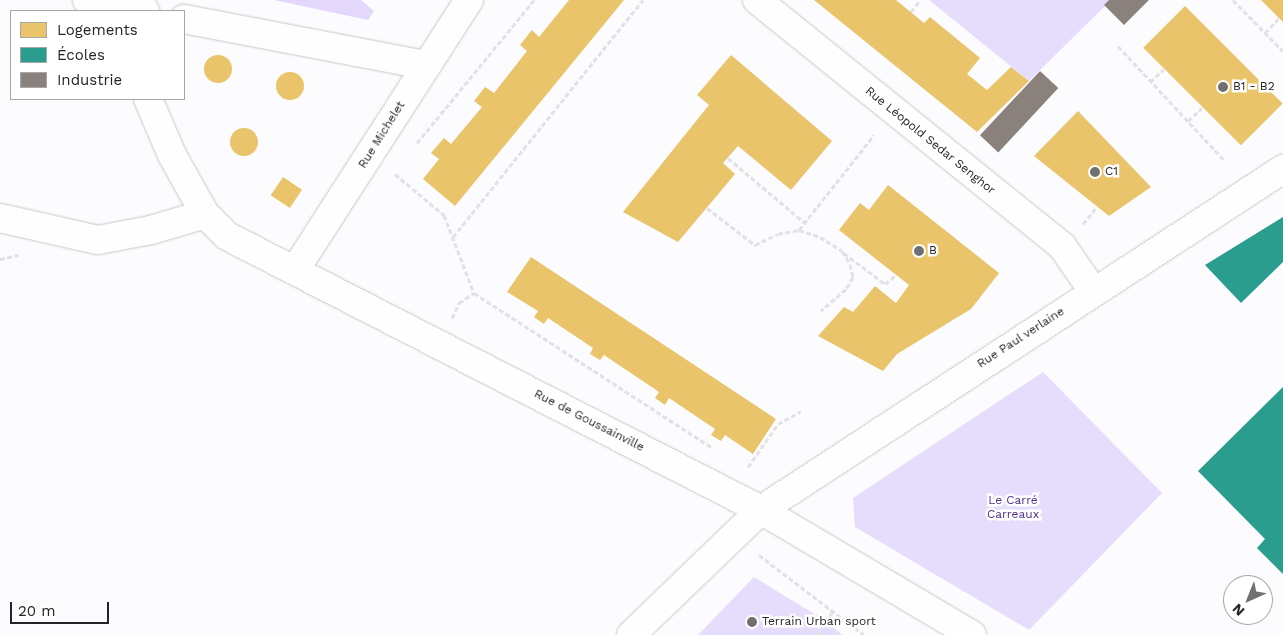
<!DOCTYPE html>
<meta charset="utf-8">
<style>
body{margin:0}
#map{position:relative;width:1283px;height:635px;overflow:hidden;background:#fcfbfd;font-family:"Work Sans",sans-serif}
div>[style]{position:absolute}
.green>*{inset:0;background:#e6ddfd}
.forest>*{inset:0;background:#e3d8fc}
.homes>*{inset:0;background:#e9c46a;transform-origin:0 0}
.round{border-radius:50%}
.schools>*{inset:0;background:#2a9d8f}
.industry>*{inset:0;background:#8a817c;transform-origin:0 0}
.path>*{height:3px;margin-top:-1.5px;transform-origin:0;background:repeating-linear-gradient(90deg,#e2e2e4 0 5px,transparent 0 7.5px)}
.roads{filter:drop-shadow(0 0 1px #c9c8ca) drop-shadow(0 0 1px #c9c8ca)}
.minor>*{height:28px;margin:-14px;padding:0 14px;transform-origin:14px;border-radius:14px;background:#fffeff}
.dots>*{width:14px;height:14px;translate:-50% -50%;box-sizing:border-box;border:2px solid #fff;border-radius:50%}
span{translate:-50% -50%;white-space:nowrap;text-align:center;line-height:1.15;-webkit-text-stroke:5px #fff;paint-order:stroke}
.poi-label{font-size:12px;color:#242327}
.left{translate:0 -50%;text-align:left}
.street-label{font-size:12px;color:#242327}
.park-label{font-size:12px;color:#54318c}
.legend{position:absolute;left:10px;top:10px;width:175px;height:90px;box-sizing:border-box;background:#fff;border:1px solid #a7a7a9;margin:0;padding:6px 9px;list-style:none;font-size:15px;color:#242327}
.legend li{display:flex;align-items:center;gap:10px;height:25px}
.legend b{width:25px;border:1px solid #a7a7a9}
.north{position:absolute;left:1223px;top:575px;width:50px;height:50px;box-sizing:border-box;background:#fff;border:1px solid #a7a7a9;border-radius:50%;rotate:224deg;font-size:14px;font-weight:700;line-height:20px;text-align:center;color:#242327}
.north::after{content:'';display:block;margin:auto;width:18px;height:22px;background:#706f72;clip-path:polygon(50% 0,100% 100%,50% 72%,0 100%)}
.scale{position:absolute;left:10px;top:602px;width:99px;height:22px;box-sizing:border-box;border:2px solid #242327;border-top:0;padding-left:6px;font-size:15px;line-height:18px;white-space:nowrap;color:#242327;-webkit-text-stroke:4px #fff;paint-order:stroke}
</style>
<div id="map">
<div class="green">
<i style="clip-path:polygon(929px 0,1111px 0,1029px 81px)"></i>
<i style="clip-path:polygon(1043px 372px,1162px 493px,1029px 630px,855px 527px,853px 498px)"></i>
<i style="clip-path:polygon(754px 577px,826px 621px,842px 635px,698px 635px)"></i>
</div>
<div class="forest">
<i style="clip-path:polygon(274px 0,361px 0,374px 11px,368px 20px)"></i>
</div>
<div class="homes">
<i style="clip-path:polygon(569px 0,624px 0,455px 206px,423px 179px,439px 159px,431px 153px,444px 138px,451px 144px,482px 107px,474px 101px,485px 87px,494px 93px,527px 51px,520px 45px,532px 30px,539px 37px)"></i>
<i style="clip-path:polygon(814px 0,896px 0,924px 23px,930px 17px,980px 58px,967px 74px,987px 90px,1011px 67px,1029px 81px,977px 132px)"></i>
<i style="clip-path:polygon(1261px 0,1283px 0,1283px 22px)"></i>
<i style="left:1185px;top:6px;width:138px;height:59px;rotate:45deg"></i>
<i style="clip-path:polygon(731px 55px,832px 141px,791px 190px,738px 146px,723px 163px,735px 174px,678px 242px,623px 212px,709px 105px,697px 95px)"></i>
<i class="round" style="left:204px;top:55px;width:28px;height:28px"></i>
<i class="round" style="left:276px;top:72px;width:28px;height:28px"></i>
<i style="clip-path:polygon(1078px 111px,1151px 187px,1109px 216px,1034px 156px)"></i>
<i class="round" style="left:230px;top:128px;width:28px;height:28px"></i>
<i style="left:283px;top:177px;width:23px;height:22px;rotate:34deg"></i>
<i style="clip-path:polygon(888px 185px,999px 273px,971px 309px,897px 354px,883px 371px,818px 336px,844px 307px,853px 312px,875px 286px,896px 303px,909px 285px,839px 230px,860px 203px,869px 210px)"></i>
<i style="clip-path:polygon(531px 257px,776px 419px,753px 454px,725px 435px,721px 441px,711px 435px,715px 429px,669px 398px,665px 405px,655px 398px,659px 392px,604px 355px,600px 360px,590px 354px,593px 348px,548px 318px,544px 324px,534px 317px,538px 311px,507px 292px)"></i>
</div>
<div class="schools">
<i style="clip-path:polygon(1283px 217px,1283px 262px,1241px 303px,1205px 265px)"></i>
<i style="clip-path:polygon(1283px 387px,1283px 574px,1257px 548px,1265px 539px,1198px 471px)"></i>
</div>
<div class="industry">
<i style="clip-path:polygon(1109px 0,1149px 0,1124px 25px,1104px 5px)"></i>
<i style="left:1040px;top:71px;width:25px;height:88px;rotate:43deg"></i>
</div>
<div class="path">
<i style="left:1233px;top:0;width:71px;rotate:45.6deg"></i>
<i style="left:911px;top:12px;width:15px;rotate:-53deg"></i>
<i style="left:1265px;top:33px;width:21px;rotate:-47deg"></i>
<i style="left:1118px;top:46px;width:157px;rotate:47.1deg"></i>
<i style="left:1150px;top:82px;width:19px;rotate:-43deg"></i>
<i style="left:1188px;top:121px;width:19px;rotate:-43deg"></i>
<i style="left:417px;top:143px;width:185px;rotate:-50.7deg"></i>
<i style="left:728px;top:158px;width:101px;rotate:40.2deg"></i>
<i style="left:395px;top:174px;width:64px;rotate:39.9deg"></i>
<i style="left:444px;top:215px;width:84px;rotate:69deg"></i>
<i style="left:474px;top:293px;width:283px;rotate:33deg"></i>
<i style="left:707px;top:208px;width:61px;rotate:37.6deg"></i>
<i style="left:755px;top:245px;width:25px;rotate:-26deg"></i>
<i style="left:778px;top:234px;width:21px;rotate:-11deg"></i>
<i style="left:799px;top:230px;width:121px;rotate:-51.7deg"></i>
<i style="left:1083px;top:224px;width:22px;rotate:-51deg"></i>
<i style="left:799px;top:230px;width:22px;rotate:18deg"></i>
<i style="left:820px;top:237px;width:26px;rotate:32deg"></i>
<i style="left:842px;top:251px;width:15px;rotate:58deg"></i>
<i style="left:850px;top:264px;width:13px;rotate:77deg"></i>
<i style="left:853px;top:277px;width:14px;rotate:120deg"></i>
<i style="left:846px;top:289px;width:33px;rotate:139deg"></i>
<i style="left:453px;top:237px;width:304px;rotate:-51.3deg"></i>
<i style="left:844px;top:253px;width:51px;rotate:37.1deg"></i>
<i style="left:885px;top:284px;width:14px;rotate:-39deg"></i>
<i style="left:0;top:259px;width:19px;rotate:-12deg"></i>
<i style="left:452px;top:318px;width:17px;rotate:-65deg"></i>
<i style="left:459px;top:303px;width:18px;rotate:-34deg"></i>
<i style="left:748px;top:467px;width:52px;rotate:-55.1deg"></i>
<i style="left:778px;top:424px;width:26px;rotate:-29deg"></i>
<i style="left:759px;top:555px;width:132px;rotate:37.3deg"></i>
<i style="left:816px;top:635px;width:29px;rotate:-54deg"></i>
</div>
<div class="roads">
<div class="minor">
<i style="left:87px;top:0;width:59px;rotate:10.7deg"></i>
<i style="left:757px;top:0;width:392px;rotate:38.9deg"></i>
<i style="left:1062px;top:246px;width:55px;rotate:55.4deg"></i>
<i style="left:184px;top:19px;width:246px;rotate:10.8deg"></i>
<i style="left:148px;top:99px;width:61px;rotate:66.8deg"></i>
<i style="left:172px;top:155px;width:68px;rotate:60.8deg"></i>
<i style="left:205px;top:214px;width:31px;rotate:45deg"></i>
<i style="left:227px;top:236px;width:600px;rotate:27.16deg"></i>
<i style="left:761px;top:510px;width:245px;rotate:30.6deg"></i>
<i style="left:0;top:218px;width:100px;rotate:12.7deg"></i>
<i style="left:98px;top:240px;width:54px;rotate:-10.7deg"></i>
<i style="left:151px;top:230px;width:56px;rotate:-16.5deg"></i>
<i style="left:295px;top:270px;width:321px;rotate:-57.2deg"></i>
<i style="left:631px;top:635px;width:180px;rotate:-43.9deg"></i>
<i style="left:761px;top:510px;width:624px;rotate:-33.15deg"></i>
</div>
</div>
<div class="dots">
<i style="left:1223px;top:87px;background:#706f72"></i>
<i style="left:1095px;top:172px;background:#706f72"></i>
<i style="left:919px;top:251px;background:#706f72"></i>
<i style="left:752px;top:622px;background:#706f72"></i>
</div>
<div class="poi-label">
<span class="left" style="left:1233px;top:87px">B1 - B2</span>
<span class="left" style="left:1105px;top:172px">C1</span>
<span class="left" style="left:929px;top:251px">B</span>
<span class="left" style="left:762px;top:622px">Terrain Urban sport</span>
</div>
<div class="street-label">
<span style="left:382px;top:135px;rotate:-58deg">Rue Michelet</span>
<span style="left:930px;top:141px;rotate:39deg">Rue Léopold Sedar Senghor</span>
<span style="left:1021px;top:338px;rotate:-33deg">Rue Paul verlaine</span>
<span style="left:589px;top:421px;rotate:27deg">Rue de Goussainville</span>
</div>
<div class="park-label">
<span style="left:1013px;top:508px">Le Carré<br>Carreaux</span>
</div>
<ul class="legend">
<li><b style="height:14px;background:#e9c46a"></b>Logements</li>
<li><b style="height:14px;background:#2a9d8f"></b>Écoles</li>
<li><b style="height:14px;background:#8a817c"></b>Industrie</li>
</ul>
<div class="north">N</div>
<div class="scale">20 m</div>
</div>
